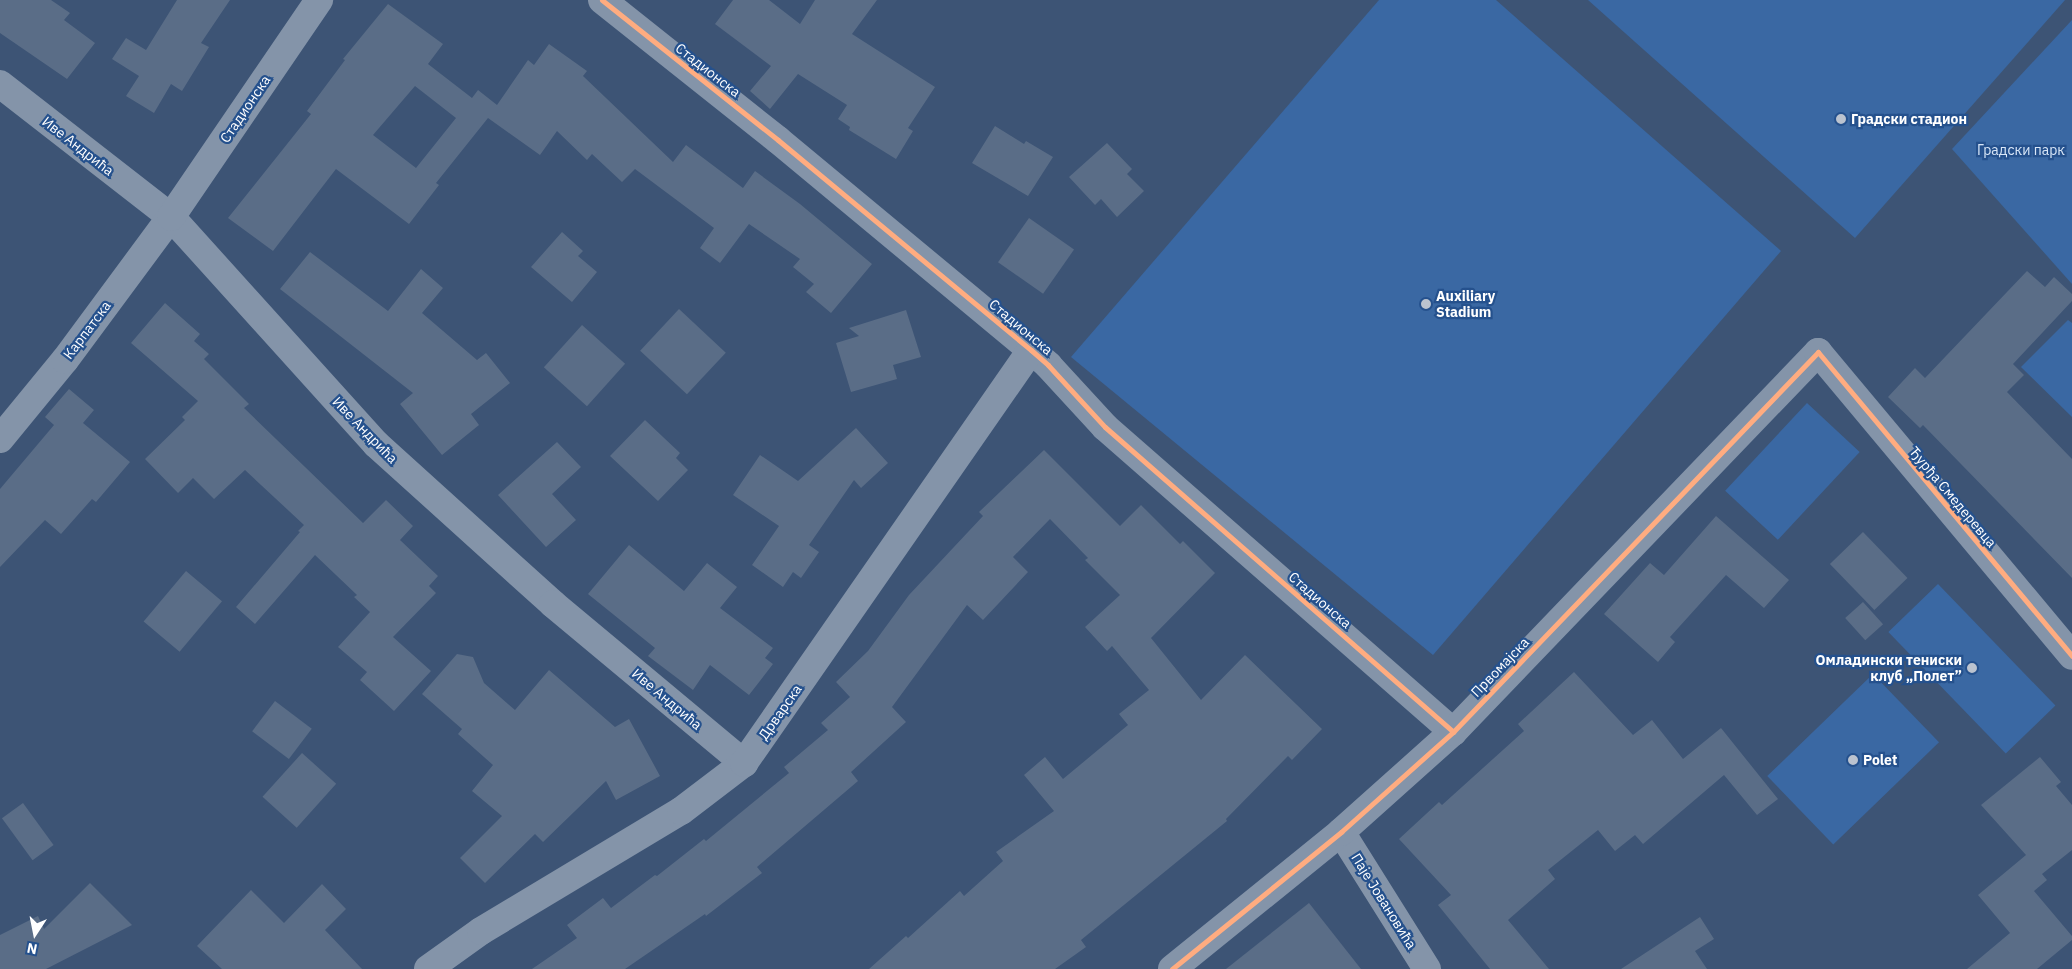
<!DOCTYPE html>
<meta charset="utf-8">
<style>
body{margin:0}
#map{position:relative;width:2072px;height:969px;overflow:hidden;background:#3d5475;font-family:"IBM Plex Sans",sans-serif}
div>[style]{position:absolute}
.green>*{inset:0;background:#3a68a3;transform-origin:0 0}
.building>*{inset:0;background:#5a6d87;transform-origin:0 0}
.minor>*{height:28px;margin:-14px;padding:0 14px;transform-origin:14px;border-radius:14px;background:#8494a9}
.cycleway>*{height:5px;margin:-2.5px;padding:0 2.5px;transform-origin:2.5px;border-radius:2.5px;background:#ffac80}
.dots>*{width:14px;height:14px;translate:-50% -50%;box-sizing:border-box;border:2px solid #25518d;border-radius:50%}
span{translate:-50% -50%;white-space:nowrap;text-align:center;line-height:1.15;-webkit-text-stroke:4.5px #25518d;paint-order:stroke}
.street-label{font-size:14px;color:#fff}
.poi-label{font-size:14px;color:#fff;font-weight:700}
.left{translate:0 -50%;text-align:left}
.right{translate:-100% -50%;text-align:right}
.park-label{font-size:14px;color:#d9e7f8}
.north{position:absolute;left:10px;top:909px;width:50px;height:50px;-webkit-text-stroke:4px #25518d;paint-order:stroke;rotate:191deg;font-size:14px;font-weight:700;line-height:20px;text-align:center;color:#fff}
.north::after{content:'';display:block;margin:auto;width:18px;height:22px;background:#fff;clip-path:polygon(50% 0,100% 100%,50% 72%,0 100%)}
</style>
<div id="map">
<div class="green">
<i style="clip-path:polygon(1379px 0,1496px 0,1781px 251px,1433px 655px,1071px 357px)"></i>
<i style="clip-path:polygon(1588px 0,2065px 0,1855px 238px)"></i>
<i style="clip-path:polygon(2072px 20px,2072px 284px,1952px 149px)"></i>
<i style="clip-path:polygon(2068px 320px,2072px 323px,2072px 417px,2021px 367px)"></i>
<i style="left:1807px;top:403px;width:72px;height:120px;rotate:43deg"></i>
<i style="left:1938px;top:584px;width:169px;height:69px;rotate:46deg"></i>
<i style="left:1873px;top:674px;width:95px;height:147px;rotate:46deg"></i>
</div>
<div class="building">
<i style="clip-path:polygon(0 0,51px 0,70px 13px,64px 20px,95px 43px,67px 79px,0 33px)"></i>
<i style="clip-path:polygon(177px 0,230px 0,201px 43px,209px 47px,182px 91px,171px 84px,154px 113px,126px 96px,139px 76px,112px 59px,126px 38px,146px 50px)"></i>
<i style="clip-path:polygon(733px 0,769px 0,800px 24px,815px 0,877px 0,852px 34px,935px 87px,908px 128px,913px 131px,896px 159px,849px 130px,850px 127px,838px 119px,847px 105px,798px 74px,770px 109px,750px 91px,771px 66px,715px 24px)"></i>
<i style="clip-path:polygon(evenodd,388px 4px,443px 44px,428px 64px,472px 98px,478px 90px,497px 105px,528px 60px,534px 65px,549px 44px,587px 71px,583px 76px,673px 162px,686px 145px,743px 188px,755px 171px,800px 204px,872px 264px,831px 313px,806px 292px,814px 284px,793px 267px,800px 259px,749px 224px,720px 263px,700px 248px,714px 228px,635px 169px,622px 182px,592px 154px,587px 160px,557px 131px,540px 155px,488px 118px,436px 183px,439px 185px,409px 224px,336px 169px,273px 251px,228px 218px,311px 114px,307px 111px,345px 60px,343px 59px,388px 4px,415px 86px,456px 118px,416px 168px,373px 135px,415px 86px)"></i>
<i style="clip-path:polygon(995px 126px,1024px 144px,1026px 141px,1053px 157px,1028px 196px,972px 163px)"></i>
<i style="clip-path:polygon(1107px 143px,1132px 169px,1127px 174px,1144px 191px,1117px 217px,1101px 199px,1095px 205px,1069px 177px)"></i>
<i style="left:1029px;top:218px;width:55px;height:54px;rotate:35deg"></i>
<i style="clip-path:polygon(562px 232px,583px 251px,578px 256px,597px 272px,572px 302px,531px 267px)"></i>
<i style="clip-path:polygon(310px 252px,388px 311px,421px 269px,443px 288px,422px 313px,477px 360px,486px 353px,510px 383px,471px 414px,479px 425px,442px 455px,400px 404px,413px 393px,280px 289px)"></i>
<i style="clip-path:polygon(2027px 271px,2045px 287px,2054px 277px,2072px 294px,2072px 301px,2013px 364px,2024px 375px,2007px 392px,2072px 459px,2072px 578px,1923px 425px,1920px 428px,1888px 397px,1915px 368px,1925px 378px)"></i>
<i style="clip-path:polygon(165px 303px,200px 334px,194px 341px,209px 354px,204px 359px,249px 404px,244px 408px,363px 523px,386px 500px,413px 526px,400px 540px,438px 576px,429px 586px,436px 593px,393px 637px,431px 671px,394px 711px,360px 680px,367px 672px,338px 647px,370px 612px,354px 597px,357px 595px,315px 555px,255px 624px,236px 607px,300px 532px,298px 531px,304px 525px,245px 470px,214px 499px,193px 478px,178px 493px,145px 459px,185px 420px,182px 417px,198px 401px,131px 343px)"></i>
<i style="left:679px;top:309px;width:64px;height:57px;rotate:43deg"></i>
<i style="clip-path:polygon(906px 310px,921px 357px,893px 365px,897px 379px,851px 392px,836px 343px,859px 336px,849px 328px)"></i>
<i style="left:582px;top:325px;width:58px;height:57px;rotate:42deg"></i>
<i style="clip-path:polygon(69px 389px,94px 410px,83px 423px,130px 462px,96px 502px,92px 499px,61px 534px,45px 520px,0 567px,0 489px,54px 425px,45px 417px)"></i>
<i style="clip-path:polygon(645px 420px,680px 453px,676px 458px,688px 470px,658px 501px,610px 456px)"></i>
<i style="clip-path:polygon(856px 428px,888px 463px,861px 488px,854px 480px,809px 545px,819px 552px,801px 578px,793px 572px,783px 587px,752px 565px,779px 526px,733px 495px,760px 455px,798px 481px)"></i>
<i style="clip-path:polygon(557px 442px,581px 467px,552px 494px,576px 520px,546px 547px,498px 495px)"></i>
<i style="clip-path:polygon(1044px 450px,1120px 526px,1141px 505px,1180px 544px,1183px 541px,1215px 573px,1151px 638px,1201px 700px,1245px 655px,1322px 729px,1292px 760px,1288px 756px,1226px 819px,1227px 821px,1081px 940px,1086px 947px,1055px 969px,869px 969px,906px 936px,908px 938px,960px 891px,964px 896px,1003px 861px,996px 852px,1054px 811px,1024px 775px,1045px 757px,1063px 779px,1128px 725px,1119px 714px,1149px 690px,1112px 646px,1107px 651px,1085px 627px,1120px 595px,1085px 560px,1088px 558px,1050px 519px,1013px 557px,1028px 572px,983px 620px,967px 605px,892px 707px,906px 722px,851px 772px,858px 781px,757px 867px,762px 873px,706px 916px,705px 914px,625px 969px,532px 969px,577px 938px,567px 925px,603px 898px,611px 908px,655px 875px,657px 876px,704px 839px,706px 841px,789px 773px,784px 767px,828px 730px,821px 723px,850px 697px,836px 682px,868px 651px,909px 595px,983px 516px,979px 512px)"></i>
<i style="clip-path:polygon(1716px 516px,1789px 580px,1764px 608px,1726px 575px,1670px 637px,1675px 642px,1658px 662px,1604px 614px,1650px 563px,1664px 575px)"></i>
<i style="left:1863px;top:532px;width:64px;height:46px;rotate:46deg"></i>
<i style="clip-path:polygon(629px 545px,684px 591px,707px 563px,737px 587px,720px 608px,773px 648px,765px 658px,773px 664px,749px 695px,710px 665px,693px 690px,648px 656px,655px 648px,588px 594px)"></i>
<i style="left:186px;top:571px;width:47px;height:66px;rotate:40deg"></i>
<i style="left:1863px;top:602px;width:30px;height:24px;rotate:48deg"></i>
<i style="clip-path:polygon(457px 654px,473px 657px,484px 683px,515px 710px,549px 670px,615px 727px,629px 719px,660px 776px,616px 800px,606px 781px,543px 842px,535px 834px,485px 883px,460px 858px,502px 816px,472px 791px,493px 765px,458px 734px,462px 729px,422px 694px)"></i>
<i style="clip-path:polygon(1574px 672px,1633px 735px,1652px 720px,1683px 759px,1721px 728px,1778px 799px,1757px 815px,1724px 775px,1643px 844px,1635px 835px,1615px 851px,1598px 830px,1548px 870px,1555px 879px,1508px 920px,1549px 969px,1490px 969px,1438px 905px,1451px 895px,1399px 839px,1439px 802px,1442px 805px,1524px 731px,1518px 724px)"></i>
<i style="left:275px;top:701px;width:46px;height:38px;rotate:37deg"></i>
<i style="left:302px;top:753px;width:46px;height:59px;rotate:42deg"></i>
<i style="clip-path:polygon(2040px 757px,2061px 782px,2056px 786px,2072px 805px,2072px 850px,2042px 874px,2047px 880px,2034px 891px,2072px 936px,2072px 940px,2037px 969px,1967px 969px,2010px 933px,1978px 895px,2026px 855px,1981px 805px)"></i>
<i style="left:23px;top:803px;width:52px;height:26px;rotate:54deg"></i>
<i style="clip-path:polygon(90px 883px,132px 925px,46px 969px,0 969px,0 935px,38px 916px,44px 929px)"></i>
<i style="clip-path:polygon(322px 884px,346px 909px,325px 930px,362px 969px,222px 969px,197px 946px,251px 890px,284px 923px)"></i>
<i style="clip-path:polygon(1309px 903px,1361px 969px,1226px 969px)"></i>
<i style="clip-path:polygon(1700px 917px,1714px 939px,1695px 951px,1707px 969px,1621px 969px)"></i>
</div>
<div class="minor">
<i style="left:602px;top:0;width:225px;rotate:38.5deg"></i>
<i style="left:778px;top:140px;width:329px;rotate:39.7deg"></i>
<i style="left:1031px;top:350px;width:23px;rotate:41deg"></i>
<i style="left:1048px;top:365px;width:84px;rotate:47.4deg"></i>
<i style="left:1105px;top:427px;width:463px;rotate:41.2deg"></i>
<i style="left:0;top:84px;width:217px;rotate:37.9deg"></i>
<i style="left:171px;top:217px;width:306px;rotate:47.9deg"></i>
<i style="left:376px;top:444px;width:239px;rotate:42.1deg"></i>
<i style="left:553px;top:604px;width:249px;rotate:39.8deg"></i>
<i style="left:0;top:439px;width:102px;rotate:-50.6deg"></i>
<i style="left:65px;top:360px;width:178px;rotate:-53.5deg"></i>
<i style="left:171px;top:217px;width:263px;rotate:-55.7deg"></i>
<i style="left:1341px;top:832px;width:162px;rotate:57.9deg"></i>
<i style="left:428px;top:969px;width:65px;rotate:-35.6deg"></i>
<i style="left:481px;top:931px;width:233px;rotate:-31deg"></i>
<i style="left:681px;top:811px;width:79px;rotate:-37.3deg"></i>
<i style="left:744px;top:763px;width:503px;rotate:-55.2deg"></i>
<i style="left:1172px;top:969px;width:218px;rotate:-39deg"></i>
<i style="left:1341px;top:832px;width:150px;rotate:-41.8deg"></i>
<i style="left:1453px;top:732px;width:527px;rotate:-46.15deg"></i>
<i style="left:1818px;top:352px;width:396px;rotate:50.1deg"></i>
</div>
<div class="cycleway">
<i style="left:602px;top:0;width:225px;rotate:38.5deg"></i>
<i style="left:778px;top:140px;width:329px;rotate:39.7deg"></i>
<i style="left:1031px;top:350px;width:23px;rotate:41deg"></i>
<i style="left:1048px;top:365px;width:84px;rotate:47.4deg"></i>
<i style="left:1105px;top:427px;width:463px;rotate:41.2deg"></i>
<i style="left:1172px;top:969px;width:218px;rotate:-39deg"></i>
<i style="left:1341px;top:832px;width:150px;rotate:-41.8deg"></i>
<i style="left:1453px;top:732px;width:527px;rotate:-46.15deg"></i>
<i style="left:1818px;top:352px;width:396px;rotate:50.1deg"></i>
</div>
<div class="dots">
<i style="left:1841px;top:119px;background:#bbc3cf"></i>
<i style="left:1426px;top:304px;background:#bbc3cf"></i>
<i style="left:1972px;top:668px;background:#bbc3cf"></i>
<i style="left:1853px;top:760px;background:#bbc3cf"></i>
</div>
<div class="street-label">
<span style="left:708px;top:70px;rotate:38deg">Стадионска</span>
<span style="left:245px;top:109px;rotate:-56deg">Стадионска</span>
<span style="left:78px;top:146px;rotate:38deg">Иве Андрића</span>
<span style="left:1021px;top:327px;rotate:40deg">Стадионска</span>
<span style="left:87px;top:330px;rotate:-53deg">Карпатска</span>
<span style="left:365px;top:430px;rotate:46deg">Иве Андрића</span>
<span style="left:1953px;top:497px;rotate:50deg">Ђурђа Смедеревца</span>
<span style="left:1320px;top:600px;rotate:41deg">Стадионска</span>
<span style="left:1500px;top:667px;rotate:-46deg">Првомајска</span>
<span style="left:667px;top:699px;rotate:40deg">Иве Андрића</span>
<span style="left:780px;top:712px;rotate:-55deg">Дрварска</span>
<span style="left:1384px;top:901px;rotate:58deg">Паје Јовановића</span>
</div>
<div class="poi-label">
<span class="left" style="left:1851px;top:119px">Градски стадион</span>
<span class="left" style="left:1436px;top:304px">Auxiliary<br>Stadium</span>
<span class="right" style="left:1962px;top:668px">Омладински тениски<br>клуб „Полет”</span>
<span class="left" style="left:1863px;top:760px">Polet</span>
</div>
<div class="park-label">
<span style="left:2021px;top:150px">Градски парк</span>
</div>
<div class="north">N</div>
</div>
